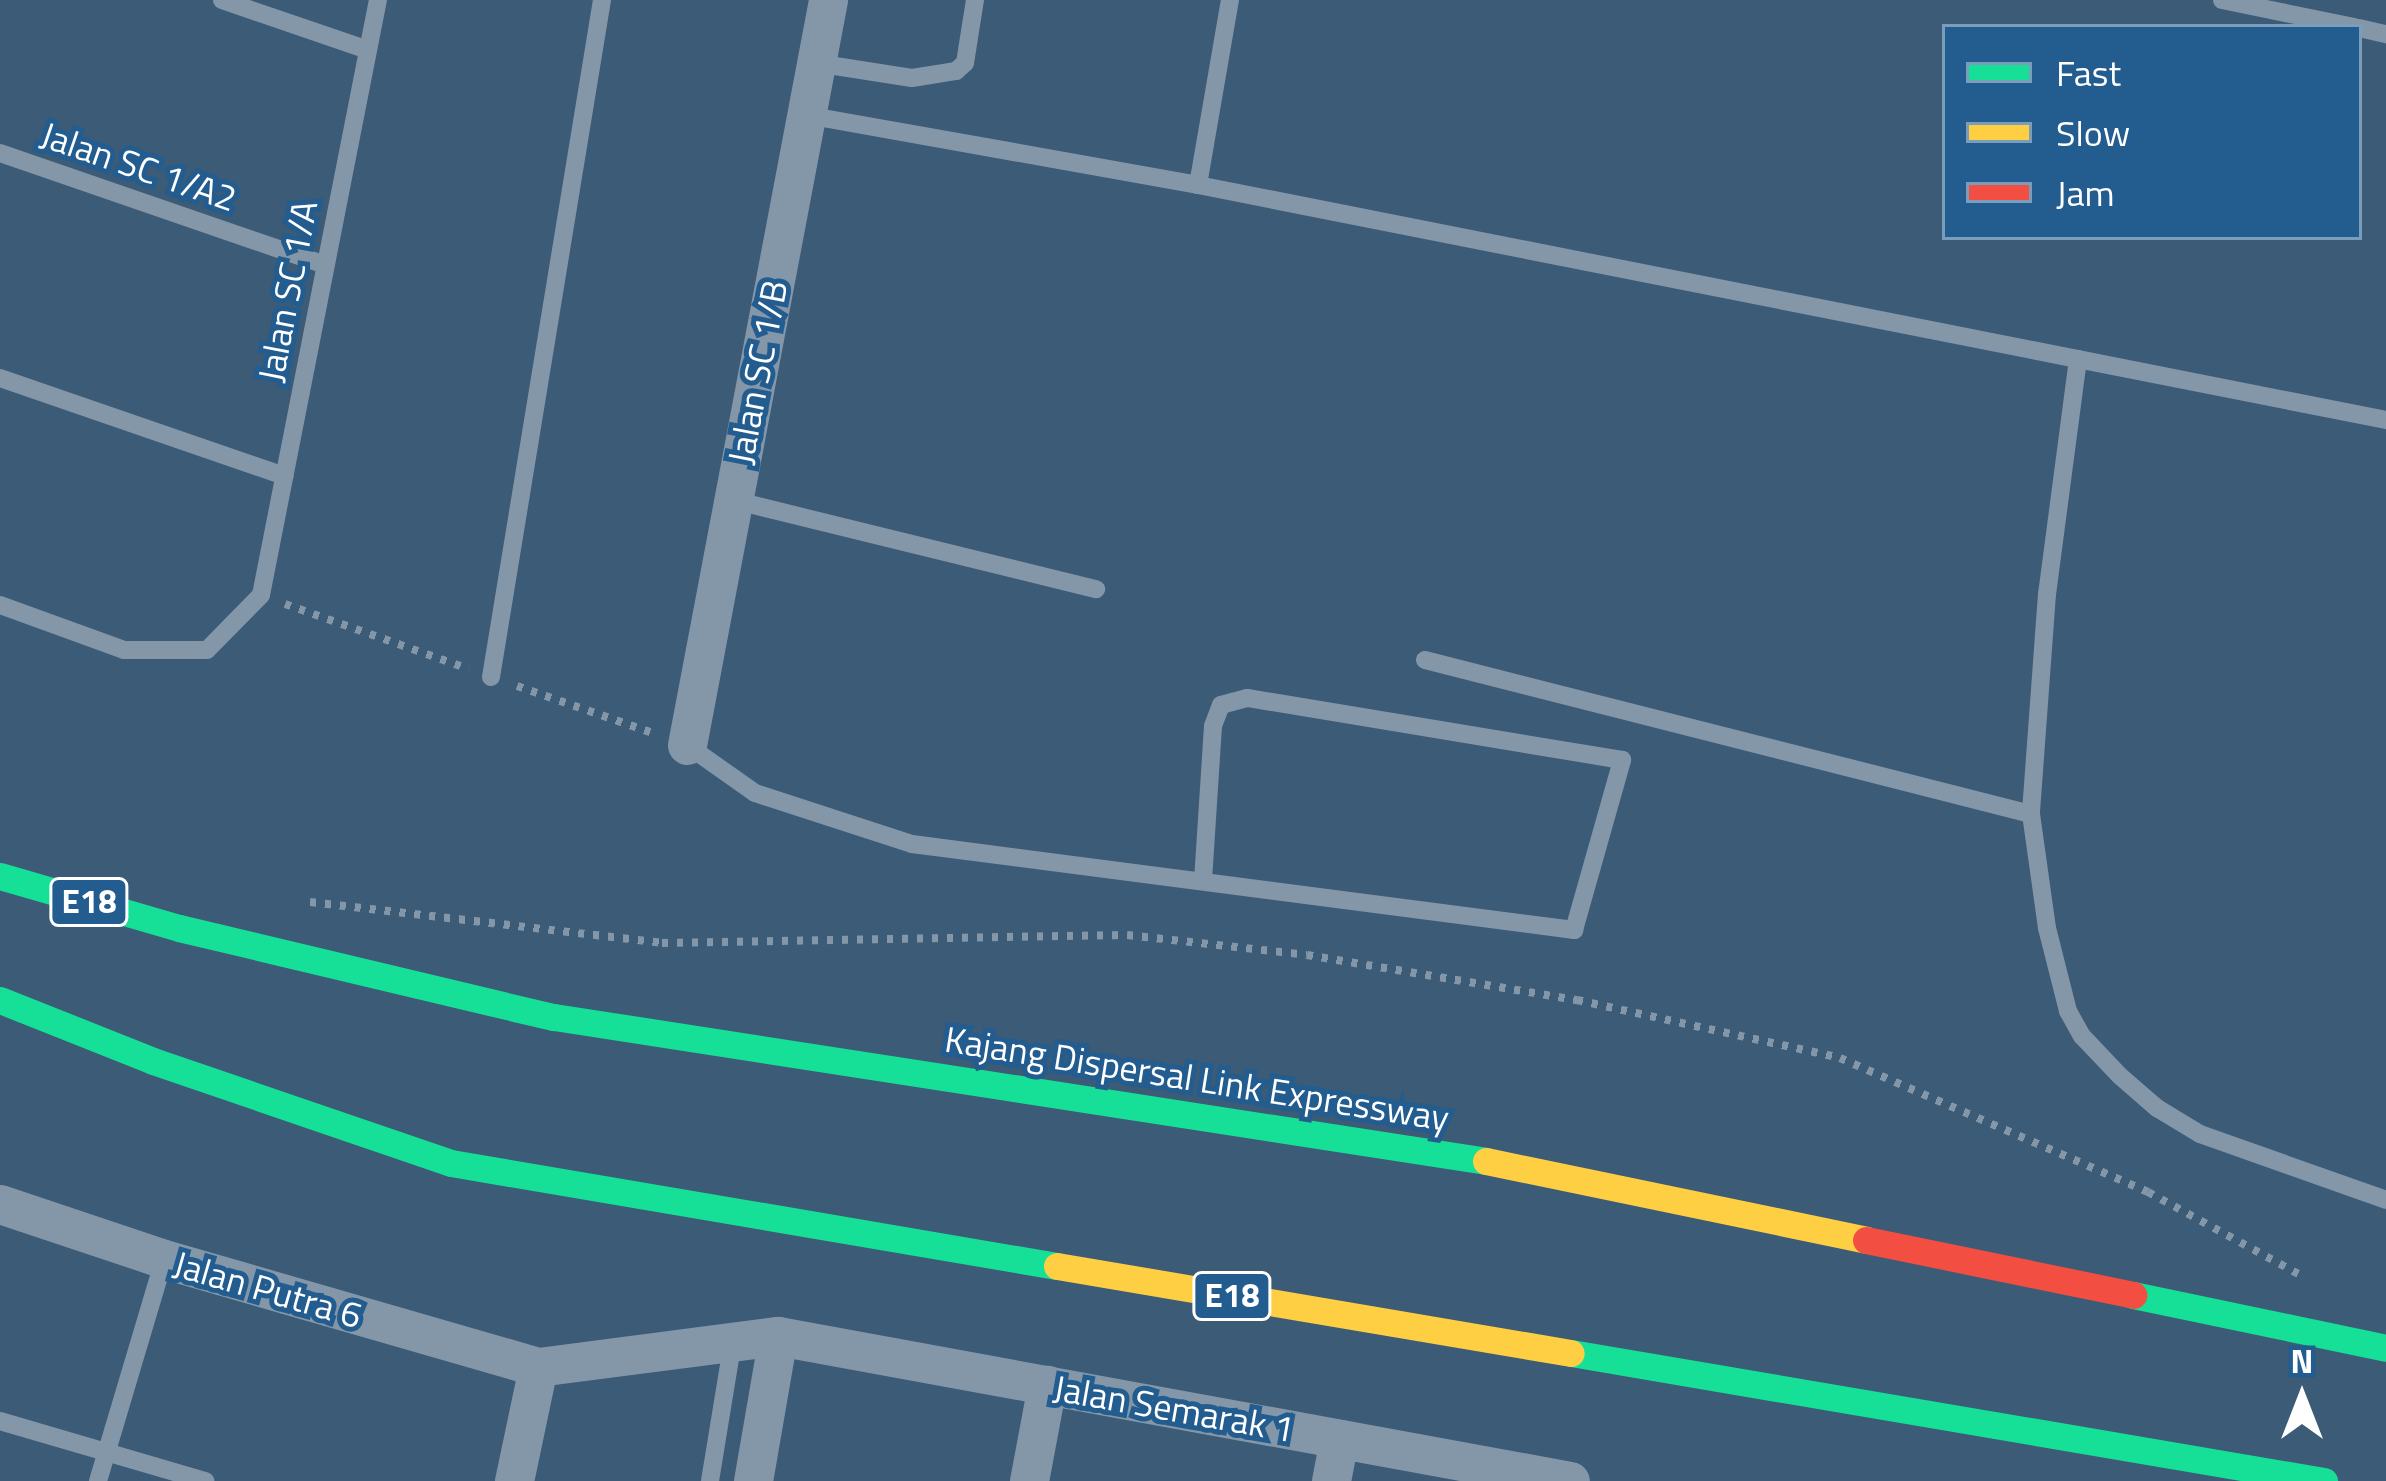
<!DOCTYPE html>
<style>
body{margin:0}
#map{position:relative;width:2386px;height:1481px;overflow:hidden;background:#3c5b76;font-family:"Titillium Web",sans-serif}
div>[style]{position:absolute}
.path>*{height:8px;margin-top:-4px;transform-origin:0;background:repeating-linear-gradient(90deg,#8397a9 0 6px,transparent 0 15px)}
.lane>*{height:18px;margin:-9px;padding:0 9px;transform-origin:9px;border-radius:9px;background:#8397a9}
.street>*{height:39px;margin:-19.5px;padding:0 19.5px;transform-origin:19.5px;border-radius:19.5px;background:#8397a9}
.fast>*{height:27px;margin:-13.5px;padding:0 13.5px;transform-origin:13.5px;border-radius:13.5px;background:#16e098}
.slow>*{height:27px;margin:-13.5px;padding:0 13.5px;transform-origin:13.5px;border-radius:13.5px;background:#ffcf43}
.jam>*{height:27px;margin:-13.5px;padding:0 13.5px;transform-origin:13.5px;border-radius:13.5px;background:#f24e42}
span{translate:-50% -50%;white-space:nowrap;text-align:center;line-height:1.15;-webkit-text-stroke:10px #235c8f;paint-order:stroke}
.shield-label span{padding:3px 9px;background:#235c8f;border:3px solid;border-radius:9px;-webkit-text-stroke-width:0}
.shield-label{font-size:33px;color:#fff;font-weight:700}
.street-label{font-size:36px;color:#fff}
.legend{position:absolute;left:1942px;top:24px;width:420px;height:216px;box-sizing:border-box;background:#235c8f;border:3px solid #7b9dbc;margin:0;padding:15px 21px;list-style:none;font-size:36px;color:#fff}
.legend li{display:flex;align-items:center;gap:24px;height:60px}
.legend b{width:60px;border:3px solid #7b9dbc}
.north{position:absolute;left:2242px;top:1337px;width:120px;height:120px;-webkit-text-stroke:9px #235c8f;paint-order:stroke;rotate:0deg;font-size:33px;font-weight:700;line-height:48px;text-align:center;color:#fff}
.north::after{content:'';display:block;margin:auto;width:42px;height:54px;background:#fff;clip-path:polygon(50% 0,100% 100%,50% 72%,0 100%)}
</style>
<div id="map">
<div class="path">
<i style="left:285px;top:604px;width:195px;rotate:19.5deg"></i>
<i style="left:517px;top:686px;width:141px;rotate:19.1deg"></i>
<i style="left:310px;top:902px;width:354px;rotate:6.6deg"></i>
<i style="left:662px;top:943px;width:465px;rotate:-1deg"></i>
<i style="left:1127px;top:935px;width:181px;rotate:6.3deg"></i>
<i style="left:1307px;top:955px;width:274px;rotate:9.5deg"></i>
<i style="left:1577px;top:1000px;width:269px;rotate:12.4deg"></i>
<i style="left:1840px;top:1058px;width:336px;rotate:23.5deg"></i>
<i style="left:2148px;top:1192px;width:175px;rotate:28.6deg"></i>
</div>
<div class="lane">
<i style="left:222px;top:0;width:154px;rotate:18.9deg"></i>
<i style="left:2222px;top:0;width:135px;rotate:11.6deg"></i>
<i style="left:2359px;top:28px;width:28px;rotate:13deg"></i>
<i style="left:816px;top:63px;width:97px;rotate:8.9deg"></i>
<i style="left:912px;top:78px;width:45px;rotate:-9deg"></i>
<i style="left:956px;top:71px;width:12px;rotate:-42deg"></i>
<i style="left:965px;top:63px;width:64px;rotate:-81deg"></i>
<i style="left:806px;top:115px;width:398px;rotate:10.1deg"></i>
<i style="left:1198px;top:185px;width:1211px;rotate:11.19deg"></i>
<i style="left:0;top:153px;width:344px;rotate:19deg"></i>
<i style="left:1198px;top:185px;width:188px;rotate:-80.2deg"></i>
<i style="left:2078px;top:359px;width:237px;rotate:97.5deg"></i>
<i style="left:2047px;top:594px;width:221px;rotate:94.2deg"></i>
<i style="left:2031px;top:814px;width:115px;rotate:82deg"></i>
<i style="left:2047px;top:928px;width:86px;rotate:75.8deg"></i>
<i style="left:2068px;top:1011px;width:29px;rotate:61deg"></i>
<i style="left:2082px;top:1036px;width:55px;rotate:46.5deg"></i>
<i style="left:2120px;top:1076px;width:49px;rotate:40.9deg"></i>
<i style="left:2157px;top:1108px;width:50px;rotate:31.2deg"></i>
<i style="left:2200px;top:1134px;width:197px;rotate:19.5deg"></i>
<i style="left:0;top:378px;width:301px;rotate:19deg"></i>
<i style="left:733px;top:500px;width:374px;rotate:13.8deg"></i>
<i style="left:0;top:605px;width:132px;rotate:19.9deg"></i>
<i style="left:124px;top:650px;width:83px"></i>
<i style="left:207px;top:650px;width:77px;rotate:-45.5deg"></i>
<i style="left:261px;top:595px;width:606px;rotate:-78.88deg"></i>
<i style="left:1425px;top:660px;width:625px;rotate:14.26deg"></i>
<i style="left:491px;top:677px;width:686px;rotate:-80.69deg"></i>
<i style="left:687px;top:745px;width:83px;rotate:35.2deg"></i>
<i style="left:755px;top:793px;width:165px;rotate:18deg"></i>
<i style="left:912px;top:844px;width:668px;rotate:7.4deg"></i>
<i style="left:1574px;top:930px;width:177px;rotate:-74.2deg"></i>
<i style="left:1622px;top:760px;width:380px;rotate:-170.6deg"></i>
<i style="left:1247px;top:698px;width:27px;rotate:165deg"></i>
<i style="left:1221px;top:705px;width:22px;rotate:111deg"></i>
<i style="left:1213px;top:726px;width:155px;rotate:93.7deg"></i>
<i style="left:0;top:1421px;width:214px;rotate:16.3deg"></i>
<i style="left:98px;top:1481px;width:232px;rotate:-73.4deg"></i>
<i style="left:710px;top:1481px;width:142px;rotate:-80.7deg"></i>
</div>
<div class="street">
<i style="left:687px;top:745px;width:758px;rotate:-79.28deg"></i>
<i style="left:0;top:1204px;width:173px;rotate:18.5deg"></i>
<i style="left:164px;top:1259px;width:389px;rotate:16.1deg"></i>
<i style="left:538px;top:1367px;width:242px;rotate:-7.4deg"></i>
<i style="left:778px;top:1336px;width:805px;rotate:10.37deg"></i>
<i style="left:514px;top:1481px;width:116px;rotate:-78.1deg"></i>
<i style="left:753px;top:1481px;width:147px;rotate:-80.2deg"></i>
<i style="left:1029px;top:1481px;width:98px;rotate:-79.4deg"></i>
<i style="left:1331px;top:1481px;width:43px;rotate:-79.2deg"></i>
</div>
<div class="fast">
<i style="left:0;top:876px;width:186px;rotate:16.2deg"></i>
<i style="left:179px;top:928px;width:385px;rotate:13.4deg"></i>
<i style="left:554px;top:1017px;width:943px;rotate:8.78deg"></i>
<i style="left:0;top:1000px;width:165px;rotate:21.7deg"></i>
<i style="left:153px;top:1061px;width:315px;rotate:18.9deg"></i>
<i style="left:451px;top:1163px;width:615px;rotate:9.65deg"></i>
<i style="left:2133px;top:1295px;width:258px;rotate:11.8deg"></i>
<i style="left:1571px;top:1353px;width:764px;rotate:9.65deg"></i>
</div>
<div class="slow">
<i style="left:1486px;top:1161px;width:388px;rotate:11.7deg"></i>
<i style="left:1057px;top:1266px;width:521px;rotate:9.61deg"></i>
</div>
<div class="jam">
<i style="left:1866px;top:1240px;width:273px;rotate:11.6deg"></i>
</div>
<div class="shield-label">
<span style="left:89px;top:902px">E18</span>
<span style="left:1232px;top:1296px">E18</span>
</div>
<div class="street-label">
<span style="left:139px;top:166px;rotate:19deg">Jalan SC 1/A2</span>
<span style="left:287px;top:291px;rotate:-79deg">Jalan SC 1/A</span>
<span style="left:757px;top:372px;rotate:-79deg">Jalan SC 1/B</span>
<span style="left:1197px;top:1078px;rotate:9deg">Kajang Dispersal Link Expressway</span>
<span style="left:268px;top:1289px;rotate:16deg">Jalan Putra 6</span>
<span style="left:1174px;top:1408px;rotate:10deg">Jalan Semarak 1</span>
</div>
<ul class="legend">
<li><b style="height:15px;background:#16e098"></b>Fast</li>
<li><b style="height:15px;background:#ffcf43"></b>Slow</li>
<li><b style="height:15px;background:#f24e42"></b>Jam</li>
</ul>
<div class="north">N</div>
</div>
